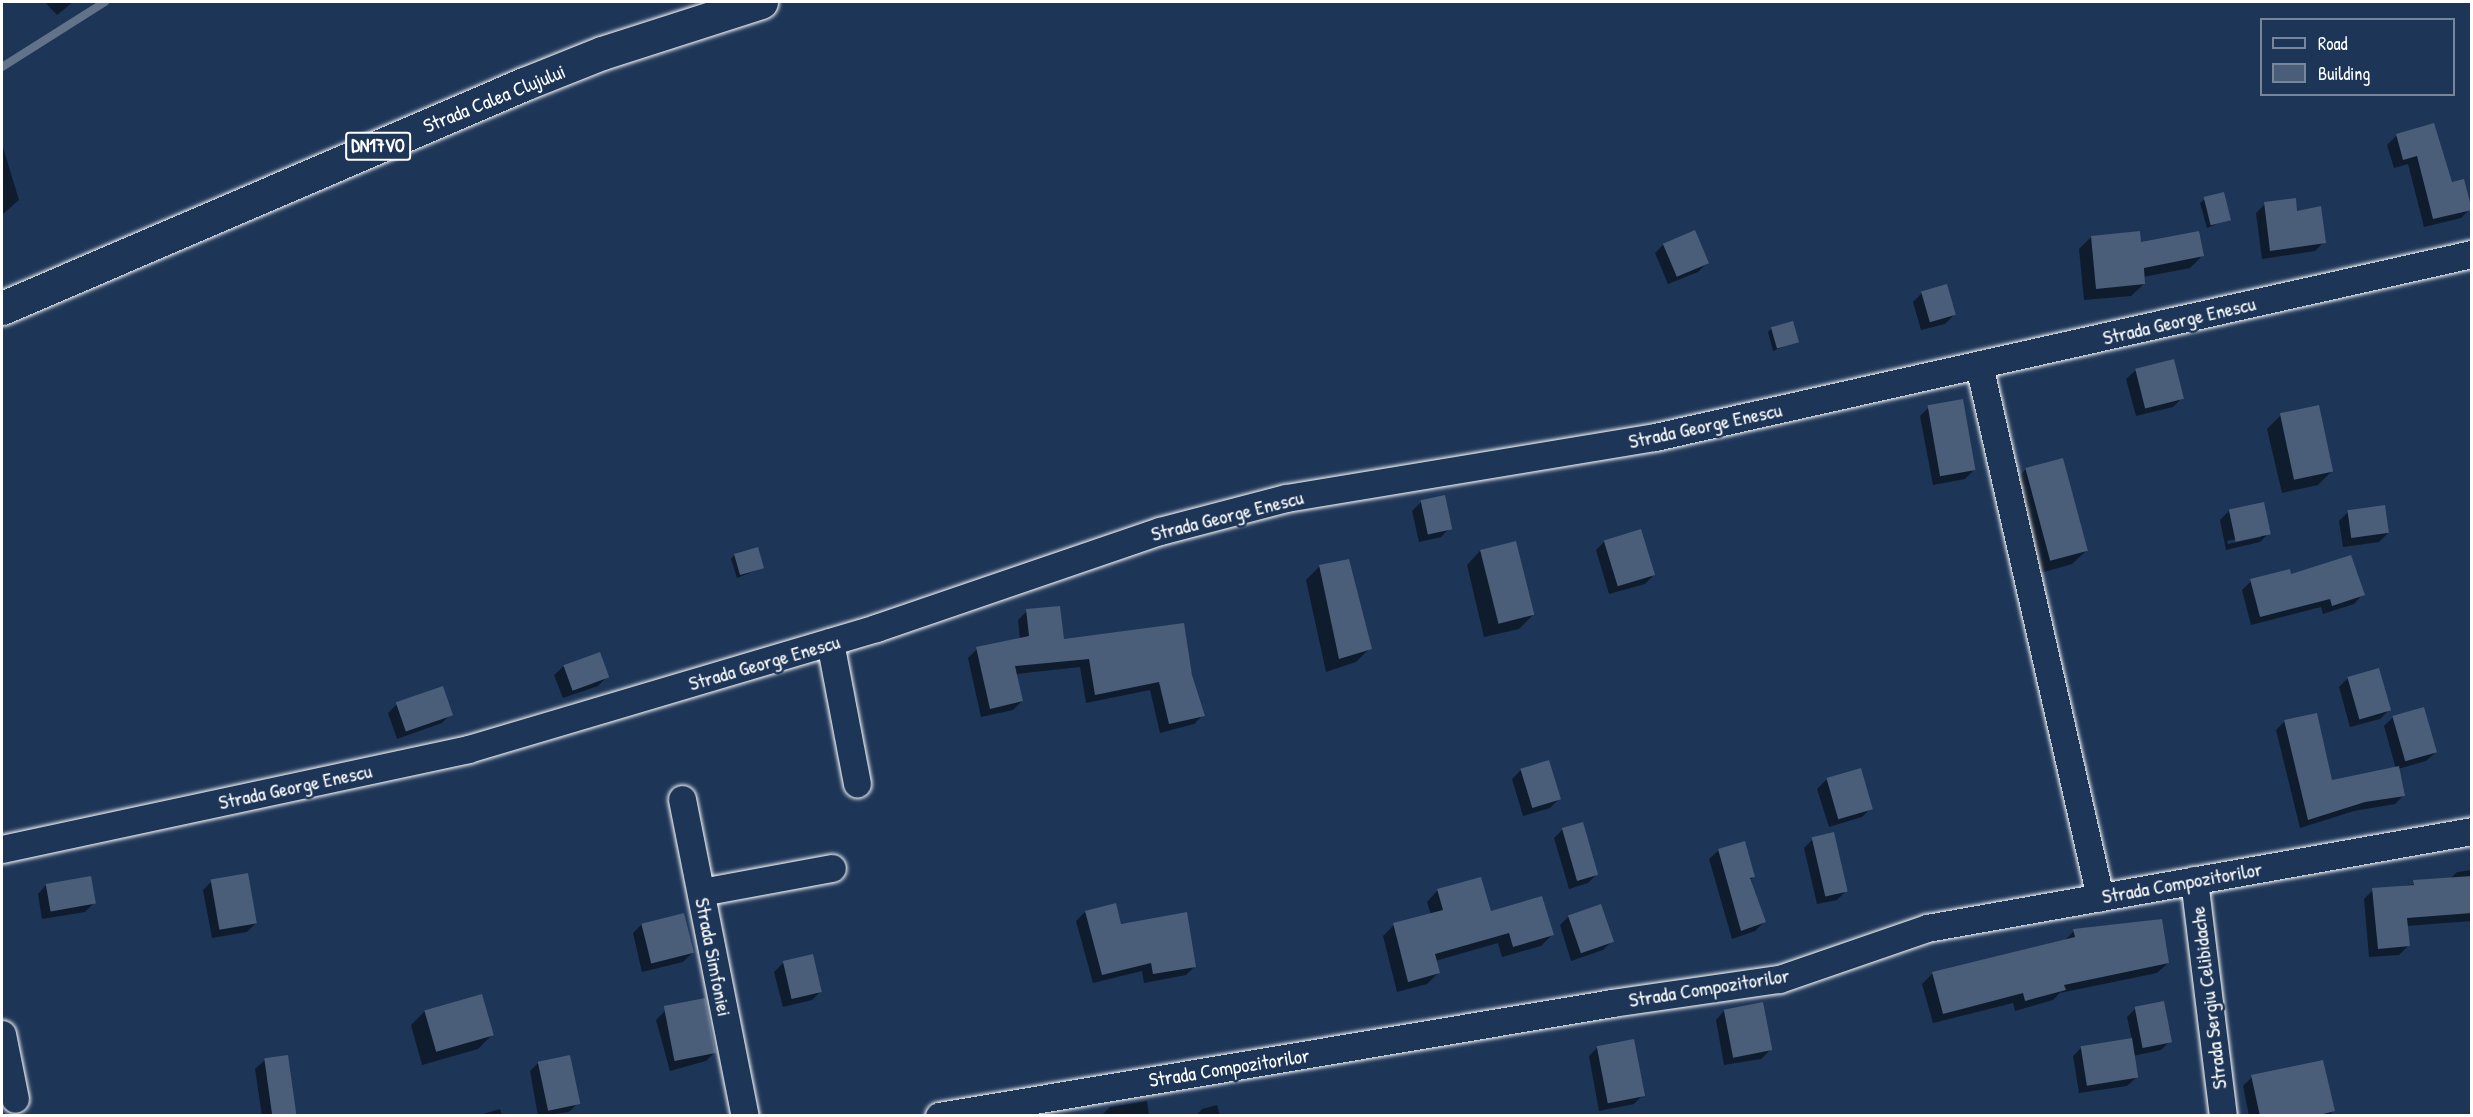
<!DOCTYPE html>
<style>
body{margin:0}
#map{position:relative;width:2473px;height:1117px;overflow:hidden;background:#1d3557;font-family:"Patrick Hand",sans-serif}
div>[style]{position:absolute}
.shadow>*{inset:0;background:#0007}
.stream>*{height:8px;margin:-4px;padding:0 4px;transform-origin:4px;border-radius:4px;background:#617289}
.building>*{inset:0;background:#4a5d79;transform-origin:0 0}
.roads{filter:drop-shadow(0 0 2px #fff) drop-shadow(0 0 2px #fff)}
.minor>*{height:27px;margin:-13.5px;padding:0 13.5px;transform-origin:13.5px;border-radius:13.5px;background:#1d3557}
.trunk>*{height:33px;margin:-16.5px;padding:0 16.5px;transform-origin:16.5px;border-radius:16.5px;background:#1d3557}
span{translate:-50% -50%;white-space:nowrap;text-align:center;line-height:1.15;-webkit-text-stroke:5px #1d3557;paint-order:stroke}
.shield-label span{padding:2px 4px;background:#1d3557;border:2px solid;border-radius:4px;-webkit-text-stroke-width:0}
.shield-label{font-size:18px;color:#fff;font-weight:700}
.street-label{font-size:20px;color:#fff}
.frame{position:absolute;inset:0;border:3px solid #fff;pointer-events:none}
.legend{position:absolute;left:2260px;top:18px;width:195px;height:78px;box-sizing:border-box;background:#1d3557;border:2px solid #77869a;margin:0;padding:8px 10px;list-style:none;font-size:18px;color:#fff}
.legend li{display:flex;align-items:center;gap:12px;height:30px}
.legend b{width:30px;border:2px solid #77869a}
</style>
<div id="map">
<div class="shadow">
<i style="clip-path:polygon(45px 2px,73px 2px,57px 15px)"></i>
<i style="clip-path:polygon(2433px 125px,2450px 183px,2470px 209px,2461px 218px,2424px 227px,2408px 164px,2394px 168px,2387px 145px,2396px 136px)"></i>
<i style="clip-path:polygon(2px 144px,19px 200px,2px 215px)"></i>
<i style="clip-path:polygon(2205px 199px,2229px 219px,2207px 228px,2200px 203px)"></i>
<i style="clip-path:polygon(2265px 204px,2296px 213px,2324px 242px,2315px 251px,2262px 259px,2256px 213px)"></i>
<i style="clip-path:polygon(2091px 237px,2140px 244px,2202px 256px,2190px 268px,2143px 277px,2144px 284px,2131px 296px,2084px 300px,2079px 249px)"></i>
<i style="clip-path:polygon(1664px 244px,1707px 263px,1698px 272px,1668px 284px,1655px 253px)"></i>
<i style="clip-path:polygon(1922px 293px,1954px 315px,1945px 324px,1921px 330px,1913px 302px)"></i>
<i style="clip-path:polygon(1772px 328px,1797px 341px,1773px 351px,1768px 332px)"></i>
<i style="clip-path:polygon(2136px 370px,2182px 398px,2173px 407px,2136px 416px,2126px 379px)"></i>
<i style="clip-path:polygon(1929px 407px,1974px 470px,1965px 479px,1933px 485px,1920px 416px)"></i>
<i style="clip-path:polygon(2281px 415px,2332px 471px,2318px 485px,2282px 493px,2267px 429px)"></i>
<i style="clip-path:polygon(2026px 469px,2086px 551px,2072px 564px,2037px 574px,2012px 483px)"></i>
<i style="clip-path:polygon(1421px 502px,1450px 528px,1441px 537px,1419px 542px,1412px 511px)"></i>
<i style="clip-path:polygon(evenodd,2229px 511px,2269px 533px,2260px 542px,2226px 550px,2220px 520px,2229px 511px,2261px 534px,2261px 537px,2228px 544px,2227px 541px,2261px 534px)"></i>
<i style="clip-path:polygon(2348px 512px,2388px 533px,2379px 542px,2343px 547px,2339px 521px)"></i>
<i style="clip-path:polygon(1605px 541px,1654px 575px,1645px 584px,1609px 594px,1596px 550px)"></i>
<i style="clip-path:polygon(1480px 551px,1533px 615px,1519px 629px,1484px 637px,1467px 565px)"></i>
<i style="clip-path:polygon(735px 554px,762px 568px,737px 578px,731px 559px)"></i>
<i style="clip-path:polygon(1320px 566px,1370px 648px,1356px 662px,1326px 672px,1306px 580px)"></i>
<i style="clip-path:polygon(2290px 576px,2363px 594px,2354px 604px,2323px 614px,2321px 607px,2251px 625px,2242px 590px,2251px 581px)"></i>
<i style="clip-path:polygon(1027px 611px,1062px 641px,1190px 675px,1203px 715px,1194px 724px,1160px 733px,1150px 690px,1086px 703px,1080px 667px,1015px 674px,1022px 701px,1013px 710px,981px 717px,968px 658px,977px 649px,1020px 639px,1018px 620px)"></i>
<i style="clip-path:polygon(599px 653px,607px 677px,598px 686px,563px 698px,554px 675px,564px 666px)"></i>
<i style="clip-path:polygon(2348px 678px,2389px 710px,2380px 719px,2350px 727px,2339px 687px)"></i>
<i style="clip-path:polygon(397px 704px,451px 714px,442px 723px,397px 739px,388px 713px)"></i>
<i style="clip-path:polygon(2393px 717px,2436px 752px,2426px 761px,2398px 769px,2404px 795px,2395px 804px,2354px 811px,2300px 828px,2276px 730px,2285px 721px,2331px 782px,2396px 769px,2384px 726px)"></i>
<i style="clip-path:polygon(1521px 770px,1559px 799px,1550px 808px,1523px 816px,1512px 779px)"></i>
<i style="clip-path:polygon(1860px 770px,1871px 808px,1862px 817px,1829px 827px,1817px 789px,1826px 780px)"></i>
<i style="clip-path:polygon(1563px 829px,1597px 874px,1588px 883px,1569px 889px,1554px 838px)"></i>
<i style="clip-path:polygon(1813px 839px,1846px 891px,1837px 900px,1817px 904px,1804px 848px)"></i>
<i style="clip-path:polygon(1719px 850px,1753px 877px,1749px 881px,1764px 922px,1755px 931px,1732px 939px,1709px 859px)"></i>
<i style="clip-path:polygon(2472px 870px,2472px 921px,2406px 926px,2408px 946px,2399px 955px,2369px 957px,2364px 899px,2373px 890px,2450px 879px,2457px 872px)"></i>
<i style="clip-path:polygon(212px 881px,256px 923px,247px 932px,212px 938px,203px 890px)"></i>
<i style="clip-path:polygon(47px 884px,94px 903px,85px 912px,42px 919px,38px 894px)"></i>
<i style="clip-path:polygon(1438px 890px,1490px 913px,1552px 935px,1541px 946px,1502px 957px,1498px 943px,1435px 961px,1438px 973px,1427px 984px,1397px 992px,1383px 936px,1394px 925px,1431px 915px,1427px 902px)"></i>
<i style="clip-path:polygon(1085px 912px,1120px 926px,1195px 966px,1186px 975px,1144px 983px,1142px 971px,1093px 983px,1076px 921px)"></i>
<i style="clip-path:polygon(1569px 916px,1612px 941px,1603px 950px,1571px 961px,1560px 925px)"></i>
<i style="clip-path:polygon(642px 924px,692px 953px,683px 962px,642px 972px,633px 933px)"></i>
<i style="clip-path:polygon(2074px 931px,2168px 963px,2157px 973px,2060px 993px,2053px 1000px,2015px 1011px,2013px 1003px,1933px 1023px,1922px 984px,1933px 973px,2063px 942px)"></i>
<i style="clip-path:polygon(783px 963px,821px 991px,812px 1000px,783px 1007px,774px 972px)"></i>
<i style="clip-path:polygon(2136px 1008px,2170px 1041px,2161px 1050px,2133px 1056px,2137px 1077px,2127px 1086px,2079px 1093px,2073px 1056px,2082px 1047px,2132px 1040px,2127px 1017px)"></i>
<i style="clip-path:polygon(1725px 1010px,1770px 1050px,1761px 1059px,1724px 1065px,1716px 1020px)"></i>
<i style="clip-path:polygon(425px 1011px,492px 1035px,478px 1049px,422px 1065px,411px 1025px)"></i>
<i style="clip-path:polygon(665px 1011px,715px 1052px,706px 1061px,670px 1071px,656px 1020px)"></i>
<i style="clip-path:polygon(1598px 1047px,1643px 1095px,1634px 1104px,1599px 1111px,1589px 1056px)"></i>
<i style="clip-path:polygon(286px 1057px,296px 1116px,262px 1116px,255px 1069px,265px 1060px)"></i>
<i style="clip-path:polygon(539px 1062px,578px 1103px,569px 1112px,538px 1116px,530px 1071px)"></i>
<i style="clip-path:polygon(2252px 1077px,2333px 1111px,2329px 1116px,2249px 1116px,2243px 1086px)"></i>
<i style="clip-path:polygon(1147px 1101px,1149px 1116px,1101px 1116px,1110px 1107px)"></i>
<i style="clip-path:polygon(1217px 1105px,1220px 1116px,1196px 1116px,1202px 1109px)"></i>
<i style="clip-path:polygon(500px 1109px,502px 1116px,479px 1116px,480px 1115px)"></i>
</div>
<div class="stream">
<i style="left:2px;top:67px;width:122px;rotate:-32.3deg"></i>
</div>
<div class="building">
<i style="clip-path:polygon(2434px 123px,2452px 182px,2464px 179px,2472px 210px,2433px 219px,2417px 156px,2403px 160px,2396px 134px)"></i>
<i style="left:2224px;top:192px;width:29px;height:21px;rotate:76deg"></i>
<i style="clip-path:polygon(2296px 198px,2297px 211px,2321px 206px,2326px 243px,2270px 251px,2264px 202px)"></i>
<i style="left:1695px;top:230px;width:36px;height:35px;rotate:67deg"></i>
<i style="clip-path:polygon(2140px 231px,2141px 242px,2199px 231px,2204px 256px,2144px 268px,2145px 284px,2096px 289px,2091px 236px)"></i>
<i style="left:1947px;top:284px;width:32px;height:27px;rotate:74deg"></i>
<i style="left:1793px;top:321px;width:22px;height:23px;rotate:74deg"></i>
<i style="left:2174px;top:359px;width:41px;height:40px;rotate:76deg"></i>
<i style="left:1963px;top:399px;width:72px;height:36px;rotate:80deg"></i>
<i style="left:2319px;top:405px;width:68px;height:40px;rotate:78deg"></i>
<i style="left:2063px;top:458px;width:96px;height:39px;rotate:75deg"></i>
<i style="left:1445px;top:495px;width:35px;height:25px;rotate:78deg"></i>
<i style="left:2264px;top:502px;width:33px;height:36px;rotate:78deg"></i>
<i style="left:2385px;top:505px;width:28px;height:38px;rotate:82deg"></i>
<i style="left:1641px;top:529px;width:48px;height:39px;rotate:73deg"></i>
<i style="left:1516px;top:541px;width:76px;height:37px;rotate:76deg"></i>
<i style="left:758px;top:547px;width:22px;height:25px;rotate:74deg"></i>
<i style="clip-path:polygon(2351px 555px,2365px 595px,2332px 606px,2330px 599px,2260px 617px,2250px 579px,2290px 569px,2291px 574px)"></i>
<i style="clip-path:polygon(1349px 559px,1372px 649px,1339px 659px,1319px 565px)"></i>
<i style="clip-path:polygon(1060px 606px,1064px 639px,1184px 623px,1192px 675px,1205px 716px,1169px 724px,1159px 682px,1095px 695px,1089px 659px,1015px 666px,1023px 701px,990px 709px,976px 647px,1029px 636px,1026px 609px)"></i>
<i style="left:600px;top:652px;width:27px;height:39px;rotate:70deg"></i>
<i style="left:2379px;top:668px;width:44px;height:33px;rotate:74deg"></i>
<i style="left:443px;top:686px;width:31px;height:50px;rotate:71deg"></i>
<i style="left:2424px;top:707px;width:47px;height:33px;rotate:74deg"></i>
<i style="clip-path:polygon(2317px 713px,2332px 780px,2399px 766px,2405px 796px,2365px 802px,2308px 820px,2284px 720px)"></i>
<i style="left:1549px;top:760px;width:41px;height:30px;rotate:73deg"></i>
<i style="left:1861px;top:768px;width:43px;height:36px;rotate:74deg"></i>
<i style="left:1583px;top:822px;width:55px;height:22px;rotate:74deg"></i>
<i style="left:1834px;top:832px;width:61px;height:23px;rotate:77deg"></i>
<i style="clip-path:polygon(1745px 841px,1755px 877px,1750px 878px,1766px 922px,1741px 931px,1718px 849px)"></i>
<i style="left:248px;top:873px;width:51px;height:38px;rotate:80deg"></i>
<i style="left:91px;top:876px;width:28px;height:46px;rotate:80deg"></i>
<i style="clip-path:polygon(2472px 876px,2472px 913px,2407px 918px,2410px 946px,2378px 949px,2372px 888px,2414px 885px,2413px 880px)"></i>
<i style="clip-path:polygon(1481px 877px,1491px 911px,1542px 896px,1554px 935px,1513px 947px,1509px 933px,1435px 954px,1440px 973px,1408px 982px,1393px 923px,1443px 910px,1437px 889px)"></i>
<i style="clip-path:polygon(1116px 903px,1121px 924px,1187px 912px,1196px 967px,1153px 974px,1151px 963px,1102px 975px,1085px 911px)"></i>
<i style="left:1601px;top:904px;width:40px;height:35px;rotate:71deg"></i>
<i style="left:684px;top:913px;width:41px;height:44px;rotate:76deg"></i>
<i style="clip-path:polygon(2162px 919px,2169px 963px,2064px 985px,2066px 990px,2025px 1001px,2023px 993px,1943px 1014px,1932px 972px,2075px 937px,2073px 929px)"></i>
<i style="left:813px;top:954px;width:39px;height:31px;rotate:77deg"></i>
<i style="left:482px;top:994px;width:43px;height:60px;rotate:74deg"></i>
<i style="left:705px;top:998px;width:56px;height:42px;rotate:79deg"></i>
<i style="left:2164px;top:1001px;width:42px;height:30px;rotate:79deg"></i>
<i style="left:1763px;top:1002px;width:49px;height:40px;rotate:79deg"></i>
<i style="left:2132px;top:1038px;width:40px;height:52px;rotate:81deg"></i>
<i style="left:1634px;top:1039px;width:58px;height:38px;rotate:79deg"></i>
<i style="left:288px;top:1055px;width:60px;height:24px;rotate:82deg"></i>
<i style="left:570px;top:1055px;width:50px;height:33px;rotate:78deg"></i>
<i style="clip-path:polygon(2323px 1060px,2335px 1111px,2316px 1116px,2260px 1116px,2251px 1075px)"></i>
</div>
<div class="roads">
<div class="minor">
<i style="left:1979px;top:365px;width:546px;rotate:77.19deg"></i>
<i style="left:830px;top:642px;width:144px;rotate:79.2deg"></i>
<i style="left:682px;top:799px;width:323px;rotate:78.8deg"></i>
<i style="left:2px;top:849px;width:477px;rotate:-12.1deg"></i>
<i style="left:468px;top:749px;width:426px;rotate:-16.5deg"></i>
<i style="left:876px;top:628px;width:300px;rotate:-18.9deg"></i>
<i style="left:1160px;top:531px;width:130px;rotate:-14.7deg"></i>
<i style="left:1286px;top:498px;width:374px;rotate:-9.4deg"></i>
<i style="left:1655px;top:437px;width:837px;rotate:-12.63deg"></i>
<i style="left:2194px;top:880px;width:238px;rotate:83deg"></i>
<i style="left:701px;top:892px;width:133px;rotate:-10.4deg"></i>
<i style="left:2px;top:1034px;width:66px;rotate:78.7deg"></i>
<i style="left:939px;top:1116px;width:682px;rotate:-9.53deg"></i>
<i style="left:1612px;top:1003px;width:169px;rotate:-8.2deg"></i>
<i style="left:1779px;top:979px;width:157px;rotate:-19deg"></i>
<i style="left:1927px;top:928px;width:554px;rotate:-10.09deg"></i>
</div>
<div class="trunk">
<i style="left:2px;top:308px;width:568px;rotate:-23.23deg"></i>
<i style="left:524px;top:84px;width:84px;rotate:-21.7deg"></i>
<i style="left:602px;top:53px;width:167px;rotate:-17.8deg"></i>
</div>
</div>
<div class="shield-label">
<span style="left:378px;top:146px">DN17VO</span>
</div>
<div class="street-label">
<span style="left:494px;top:98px;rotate:-22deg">Strada Calea Clujului</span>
<span style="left:2179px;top:320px;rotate:-13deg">Strada George Enescu</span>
<span style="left:1705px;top:425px;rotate:-12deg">Strada George Enescu</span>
<span style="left:1227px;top:515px;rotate:-14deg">Strada George Enescu</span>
<span style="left:764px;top:662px;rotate:-16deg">Strada George Enescu</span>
<span style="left:295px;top:786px;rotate:-12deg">Strada George Enescu</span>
<span style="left:2182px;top:882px;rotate:-10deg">Strada Compozitorilor</span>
<span style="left:714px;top:957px;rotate:79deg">Strada Simfoniei</span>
<span style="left:1709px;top:987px;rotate:-9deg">Strada Compozitorilor</span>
<span style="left:2208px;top:998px;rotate:-97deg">Strada Sergiu Celibidache</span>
<span style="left:1229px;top:1067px;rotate:-9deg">Strada Compozitorilor</span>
</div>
<div class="frame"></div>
<ul class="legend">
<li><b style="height:8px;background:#1d3557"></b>Road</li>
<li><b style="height:16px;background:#4a5d79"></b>Building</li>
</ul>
</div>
